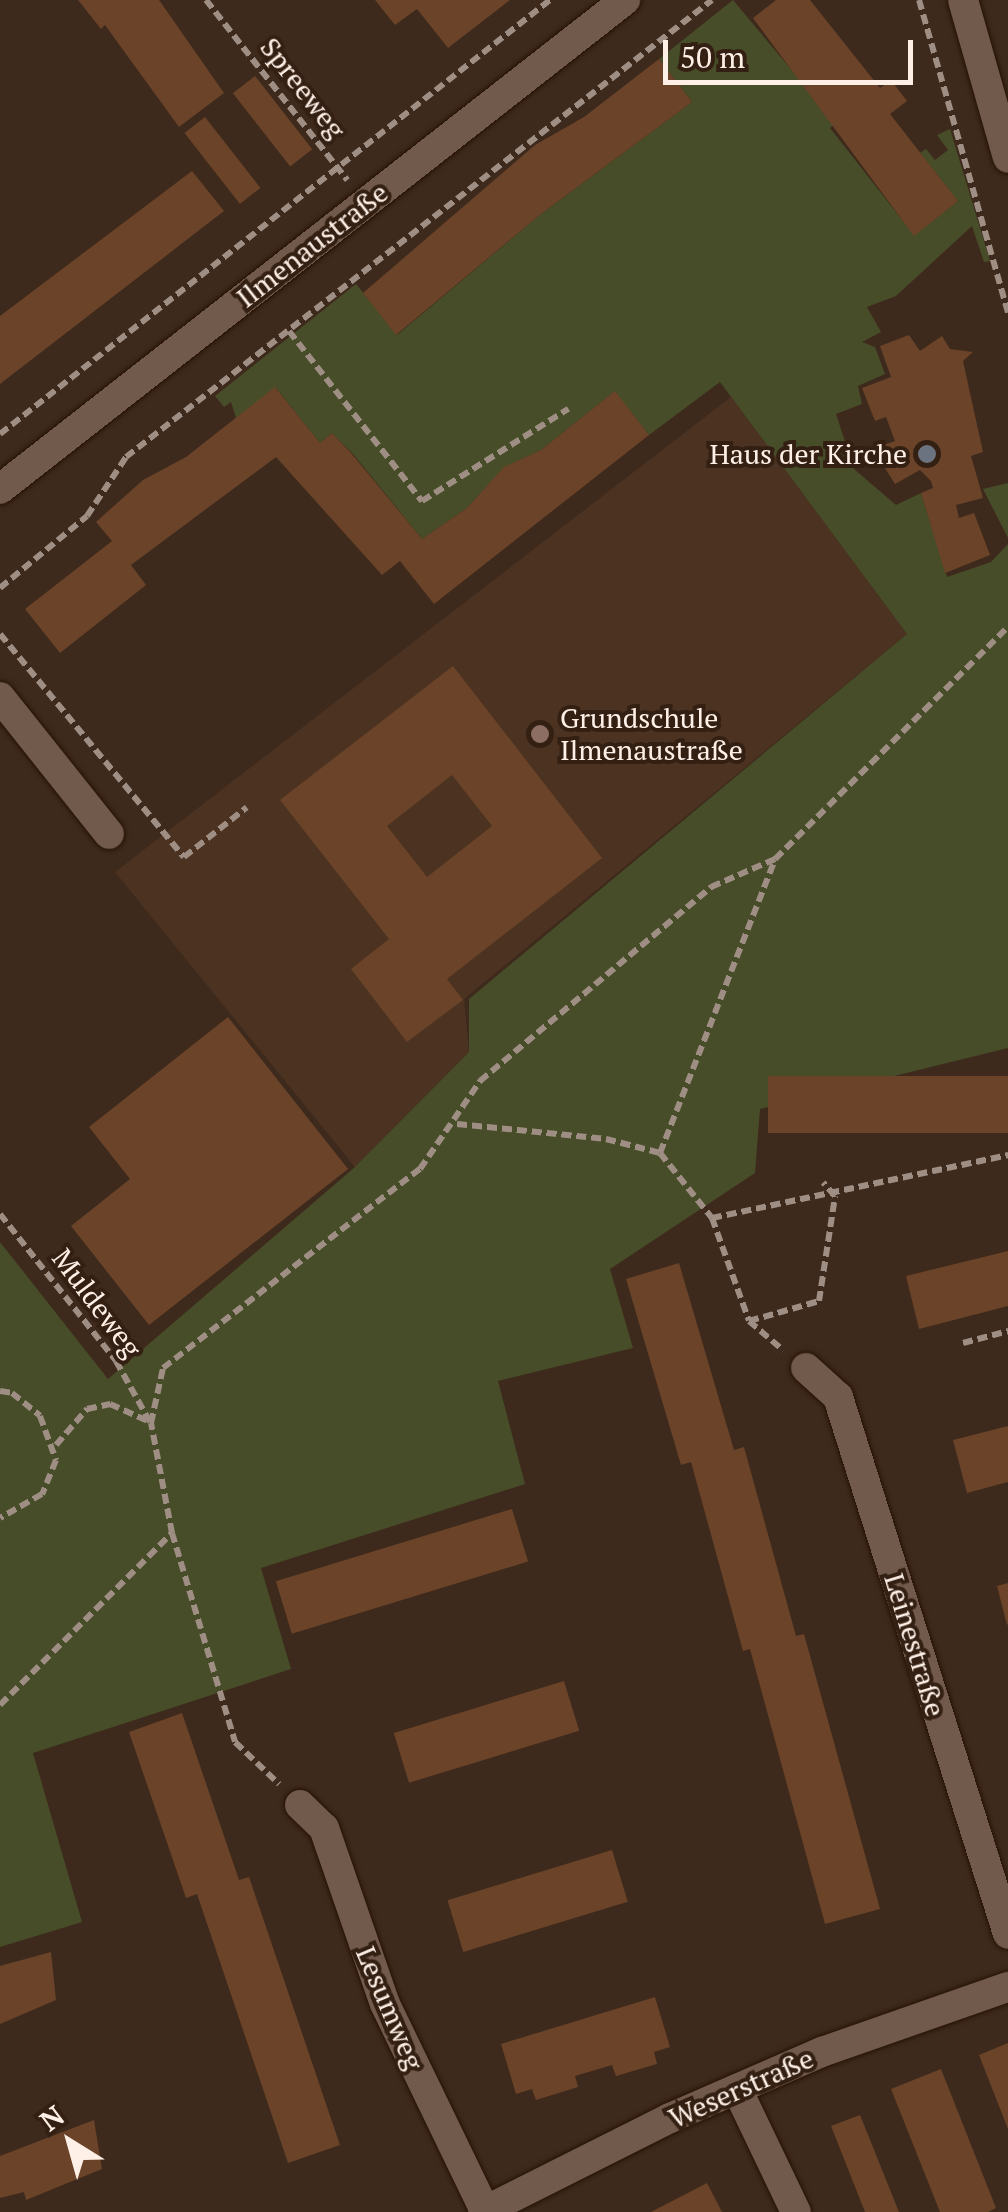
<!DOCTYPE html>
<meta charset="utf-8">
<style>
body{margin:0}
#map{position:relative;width:1008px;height:2212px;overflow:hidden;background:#3e2a1c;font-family:"PT Serif",serif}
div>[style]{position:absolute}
.built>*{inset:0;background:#4c3220}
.green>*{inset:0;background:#474d28}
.building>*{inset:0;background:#6a4328;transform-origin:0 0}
.path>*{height:6px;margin-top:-3px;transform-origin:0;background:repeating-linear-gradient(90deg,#9f8e83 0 10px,transparent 0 15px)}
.roads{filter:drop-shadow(0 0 2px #251205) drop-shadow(0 0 2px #251205)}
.minor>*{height:30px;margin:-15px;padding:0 15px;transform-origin:15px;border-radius:15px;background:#715a4b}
.tertiary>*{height:30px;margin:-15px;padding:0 15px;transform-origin:15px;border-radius:15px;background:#715a4b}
.dots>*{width:28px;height:28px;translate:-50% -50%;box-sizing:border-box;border:5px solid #342013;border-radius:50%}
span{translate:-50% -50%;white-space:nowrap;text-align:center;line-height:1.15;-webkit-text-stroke:8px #342013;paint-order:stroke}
.street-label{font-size:28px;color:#fef0e7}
.poi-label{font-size:28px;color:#fef0e7}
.right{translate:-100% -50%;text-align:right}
.left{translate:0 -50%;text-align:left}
.north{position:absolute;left:20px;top:2092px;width:100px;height:100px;-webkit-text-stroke:8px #342013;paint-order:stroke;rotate:323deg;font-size:28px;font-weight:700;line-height:40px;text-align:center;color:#fef0e7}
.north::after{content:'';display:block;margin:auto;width:35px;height:45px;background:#fef0e7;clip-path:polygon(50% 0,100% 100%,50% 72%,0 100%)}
.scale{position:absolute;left:663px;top:40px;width:250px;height:45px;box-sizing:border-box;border:5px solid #fef0e7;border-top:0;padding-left:12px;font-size:30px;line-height:35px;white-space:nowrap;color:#fef0e7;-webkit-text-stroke:8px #342013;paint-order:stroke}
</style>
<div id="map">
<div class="built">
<i style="clip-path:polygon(731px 397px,907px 634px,464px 999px,469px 1052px,355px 1167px,115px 872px)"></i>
</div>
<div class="green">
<i style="clip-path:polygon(733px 0,836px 123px,830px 128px,914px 235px,958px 201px,920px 153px,926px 149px,935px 160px,948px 150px,937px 135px,950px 129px,990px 261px,984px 262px,972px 226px,896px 296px,867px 307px,881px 332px,862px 342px,875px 347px,885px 374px,858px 386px,862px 404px,836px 414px,854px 469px,896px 505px,921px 493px,947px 577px,991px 562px,1008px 544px,1008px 1048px,760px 1109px,755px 1173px,610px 1269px,633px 1348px,498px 1381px,525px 1484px,261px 1568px,291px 1669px,33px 1753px,82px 1922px,0 1947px,0 1242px,108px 1379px,355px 1167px,469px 1052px,469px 999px,907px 634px,720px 382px,649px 435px,614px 392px,541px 450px,504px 468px,467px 508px,422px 539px,353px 454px,332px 433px,320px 443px,276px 388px,236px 418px,231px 402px,224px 407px,215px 396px,356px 284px,397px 335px,541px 214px,692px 102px,659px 59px)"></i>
<i style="clip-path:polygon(1008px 483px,1008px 538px,983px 489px)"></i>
</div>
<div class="building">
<i style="clip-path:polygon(78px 0,159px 0,224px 93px,179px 127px,105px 25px,101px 29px)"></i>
<i style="clip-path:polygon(375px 0,510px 0,448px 48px,417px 9px,395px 25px)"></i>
<i style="clip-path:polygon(776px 0,810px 0,880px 88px,891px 80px,907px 101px,890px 114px,958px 201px,914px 236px,753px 18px)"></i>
<i style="clip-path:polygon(659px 59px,692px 102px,541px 214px,396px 335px,363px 293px,535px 145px,584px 117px)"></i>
<i style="left:255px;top:76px;width:93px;height:28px;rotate:52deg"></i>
<i style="left:205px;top:117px;width:90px;height:26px;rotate:52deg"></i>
<i style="clip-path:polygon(192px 171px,224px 211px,0 384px,0 316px)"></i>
<i style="clip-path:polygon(909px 335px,920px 351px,942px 336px,950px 349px,973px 352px,963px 361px,983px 452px,971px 456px,983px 498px,956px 505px,959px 518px,974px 513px,990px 555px,945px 573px,921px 493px,933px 488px,931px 481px,920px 470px,895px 484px,873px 449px,895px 441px,886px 417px,875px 421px,862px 388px,891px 377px,880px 346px)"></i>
<i style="clip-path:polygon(275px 387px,320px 443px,332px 433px,352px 454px,422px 539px,467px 508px,504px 467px,541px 450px,615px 391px,649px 435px,434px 604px,400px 561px,382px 575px,276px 457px,131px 565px,146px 585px,60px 653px,25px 609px,112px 541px,96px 522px,143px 480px,186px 457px)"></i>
<i style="clip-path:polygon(evenodd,453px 666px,602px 858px,447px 979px,463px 1000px,407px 1042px,351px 969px,389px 939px,280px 800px,453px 666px,452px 775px,492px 826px,427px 877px,387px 826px,452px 775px)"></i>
<i style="clip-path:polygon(228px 1017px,348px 1169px,149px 1325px,71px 1226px,130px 1179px,89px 1127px)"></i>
<i style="left:1008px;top:1076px;width:57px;height:240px;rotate:90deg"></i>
<i style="clip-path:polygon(1008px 1251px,1008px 1306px,919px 1329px,906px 1276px)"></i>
<i style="clip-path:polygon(679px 1263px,734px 1450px,744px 1447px,796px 1636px,804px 1634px,880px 1909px,825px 1924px,750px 1649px,743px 1651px,691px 1462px,681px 1465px,626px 1279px)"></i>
<i style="clip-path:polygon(1008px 1426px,1008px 1482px,967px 1493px,953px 1440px)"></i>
<i style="left:512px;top:1509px;width:55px;height:247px;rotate:73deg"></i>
<i style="clip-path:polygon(1008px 1583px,1008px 1624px,1007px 1625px,997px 1586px)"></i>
<i style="left:564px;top:1681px;width:52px;height:178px;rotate:73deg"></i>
<i style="clip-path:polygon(182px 1713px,239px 1880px,249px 1877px,340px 2145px,288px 2163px,197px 1894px,186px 1898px,129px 1732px)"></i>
<i style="left:612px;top:1850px;width:54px;height:172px;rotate:73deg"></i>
<i style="clip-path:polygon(51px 1952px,56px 2000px,0 2024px,0 1966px)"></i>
<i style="clip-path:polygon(655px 1997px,670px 2047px,654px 2052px,657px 2064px,616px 2076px,612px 2065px,575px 2076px,578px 2087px,536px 2100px,532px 2089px,516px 2094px,501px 2044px)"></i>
<i style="clip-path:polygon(1008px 2043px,1008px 2129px,979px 2055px)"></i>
<i style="clip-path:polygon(941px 2069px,996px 2208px,988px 2212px,940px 2212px,891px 2089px)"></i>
<i style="clip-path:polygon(860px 2115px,899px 2212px,865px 2212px,831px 2126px)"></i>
<i style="clip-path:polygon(94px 2120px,102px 2169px,26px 2200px,24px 2192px,0 2198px,0 2156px)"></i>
<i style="clip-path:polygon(707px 2183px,722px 2212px,651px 2212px)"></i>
</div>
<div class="path">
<i style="left:206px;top:0;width:229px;rotate:51.9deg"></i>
<i style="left:919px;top:0;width:325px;rotate:74.1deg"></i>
<i style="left:289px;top:331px;width:216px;rotate:52deg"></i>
<i style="left:422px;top:501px;width:173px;rotate:-32.2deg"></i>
<i style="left:0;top:434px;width:701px;rotate:-38.28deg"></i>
<i style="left:0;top:588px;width:113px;rotate:-39.6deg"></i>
<i style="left:87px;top:516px;width:71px;rotate:-56.5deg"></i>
<i style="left:126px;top:457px;width:743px;rotate:-37.95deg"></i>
<i style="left:0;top:634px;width:289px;rotate:50.5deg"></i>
<i style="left:184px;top:857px;width:80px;rotate:-38.4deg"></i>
<i style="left:457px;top:1124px;width:150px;rotate:5.7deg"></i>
<i style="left:606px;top:1139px;width:56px;rotate:14.5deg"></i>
<i style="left:660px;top:1153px;width:83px;rotate:51.3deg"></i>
<i style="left:712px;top:1218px;width:109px;rotate:70.2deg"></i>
<i style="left:749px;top:1321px;width:45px;rotate:40.5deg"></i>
<i style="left:660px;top:1153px;width:315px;rotate:-68.6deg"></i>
<i style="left:0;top:1214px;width:187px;rotate:51.7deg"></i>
<i style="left:116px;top:1361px;width:70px;rotate:60.9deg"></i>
<i style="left:712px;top:1218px;width:303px;rotate:-12deg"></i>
<i style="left:749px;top:1321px;width:73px;rotate:-15.9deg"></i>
<i style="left:819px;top:1301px;width:106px;rotate:-81.3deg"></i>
<i style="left:835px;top:1196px;width:18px;rotate:-131deg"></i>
<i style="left:963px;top:1343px;width:47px;rotate:-14.9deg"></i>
<i style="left:0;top:1391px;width:12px;rotate:9deg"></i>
<i style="left:12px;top:1393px;width:36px;rotate:39deg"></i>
<i style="left:40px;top:1416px;width:47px;rotate:70deg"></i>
<i style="left:56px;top:1460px;width:37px;rotate:112deg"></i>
<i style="left:42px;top:1494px;width:48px;rotate:150.3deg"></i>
<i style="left:56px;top:1445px;width:48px;rotate:-49.3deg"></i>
<i style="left:87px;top:1409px;width:24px;rotate:-12deg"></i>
<i style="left:110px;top:1404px;width:44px;rotate:24.2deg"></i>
<i style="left:172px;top:1533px;width:218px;rotate:73.2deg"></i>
<i style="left:235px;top:1742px;width:61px;rotate:43.7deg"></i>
<i style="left:0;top:1705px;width:243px;rotate:-45deg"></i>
<i style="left:172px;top:1533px;width:112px;rotate:-100.8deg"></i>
<i style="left:151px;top:1423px;width:56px;rotate:-77.7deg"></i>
<i style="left:163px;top:1368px;width:325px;rotate:-37.8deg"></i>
<i style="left:420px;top:1169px;width:107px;rotate:-55.7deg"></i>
<i style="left:480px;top:1081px;width:302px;rotate:-40deg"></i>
<i style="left:711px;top:887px;width:70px;rotate:-23.6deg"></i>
<i style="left:775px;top:859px;width:329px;rotate:-44.9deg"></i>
</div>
<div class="roads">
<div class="minor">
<i style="left:0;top:489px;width:794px;rotate:-38.04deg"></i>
<i style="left:0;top:697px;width:175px;rotate:51.5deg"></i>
<i style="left:806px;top:1368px;width:43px;rotate:42.2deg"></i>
<i style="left:838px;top:1397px;width:563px;rotate:72.43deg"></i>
<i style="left:300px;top:1805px;width:33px;rotate:44deg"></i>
<i style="left:324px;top:1828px;width:186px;rotate:70.9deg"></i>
<i style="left:385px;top:2004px;width:230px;rotate:64.2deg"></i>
<i style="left:737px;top:2089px;width:136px;rotate:64.4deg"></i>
</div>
<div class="tertiary">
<i style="left:963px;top:0;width:164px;rotate:74.1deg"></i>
<i style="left:483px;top:2212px;width:209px;rotate:-26.7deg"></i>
<i style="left:670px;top:2118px;width:166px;rotate:-23.5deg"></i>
<i style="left:822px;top:2052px;width:197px;rotate:-19.3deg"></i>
</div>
</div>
<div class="dots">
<i style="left:927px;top:454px;background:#6b7280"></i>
<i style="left:540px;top:734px;background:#8d6e63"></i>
</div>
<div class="street-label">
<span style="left:303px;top:88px;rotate:52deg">Spreeweg</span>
<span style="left:312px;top:245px;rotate:-38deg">Ilmenaustraße</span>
<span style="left:97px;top:1303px;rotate:53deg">Muldeweg</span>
<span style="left:915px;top:1645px;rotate:73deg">Leinestraße</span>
<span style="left:390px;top:2008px;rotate:67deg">Lesumweg</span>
<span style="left:741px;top:2088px;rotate:-24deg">Weserstraße</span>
</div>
<div class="poi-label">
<span class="right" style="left:907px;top:454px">Haus der Kirche</span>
<span class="left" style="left:560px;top:734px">Grundschule<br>Ilmenaustraße</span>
</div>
<div class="north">N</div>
<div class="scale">50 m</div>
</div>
